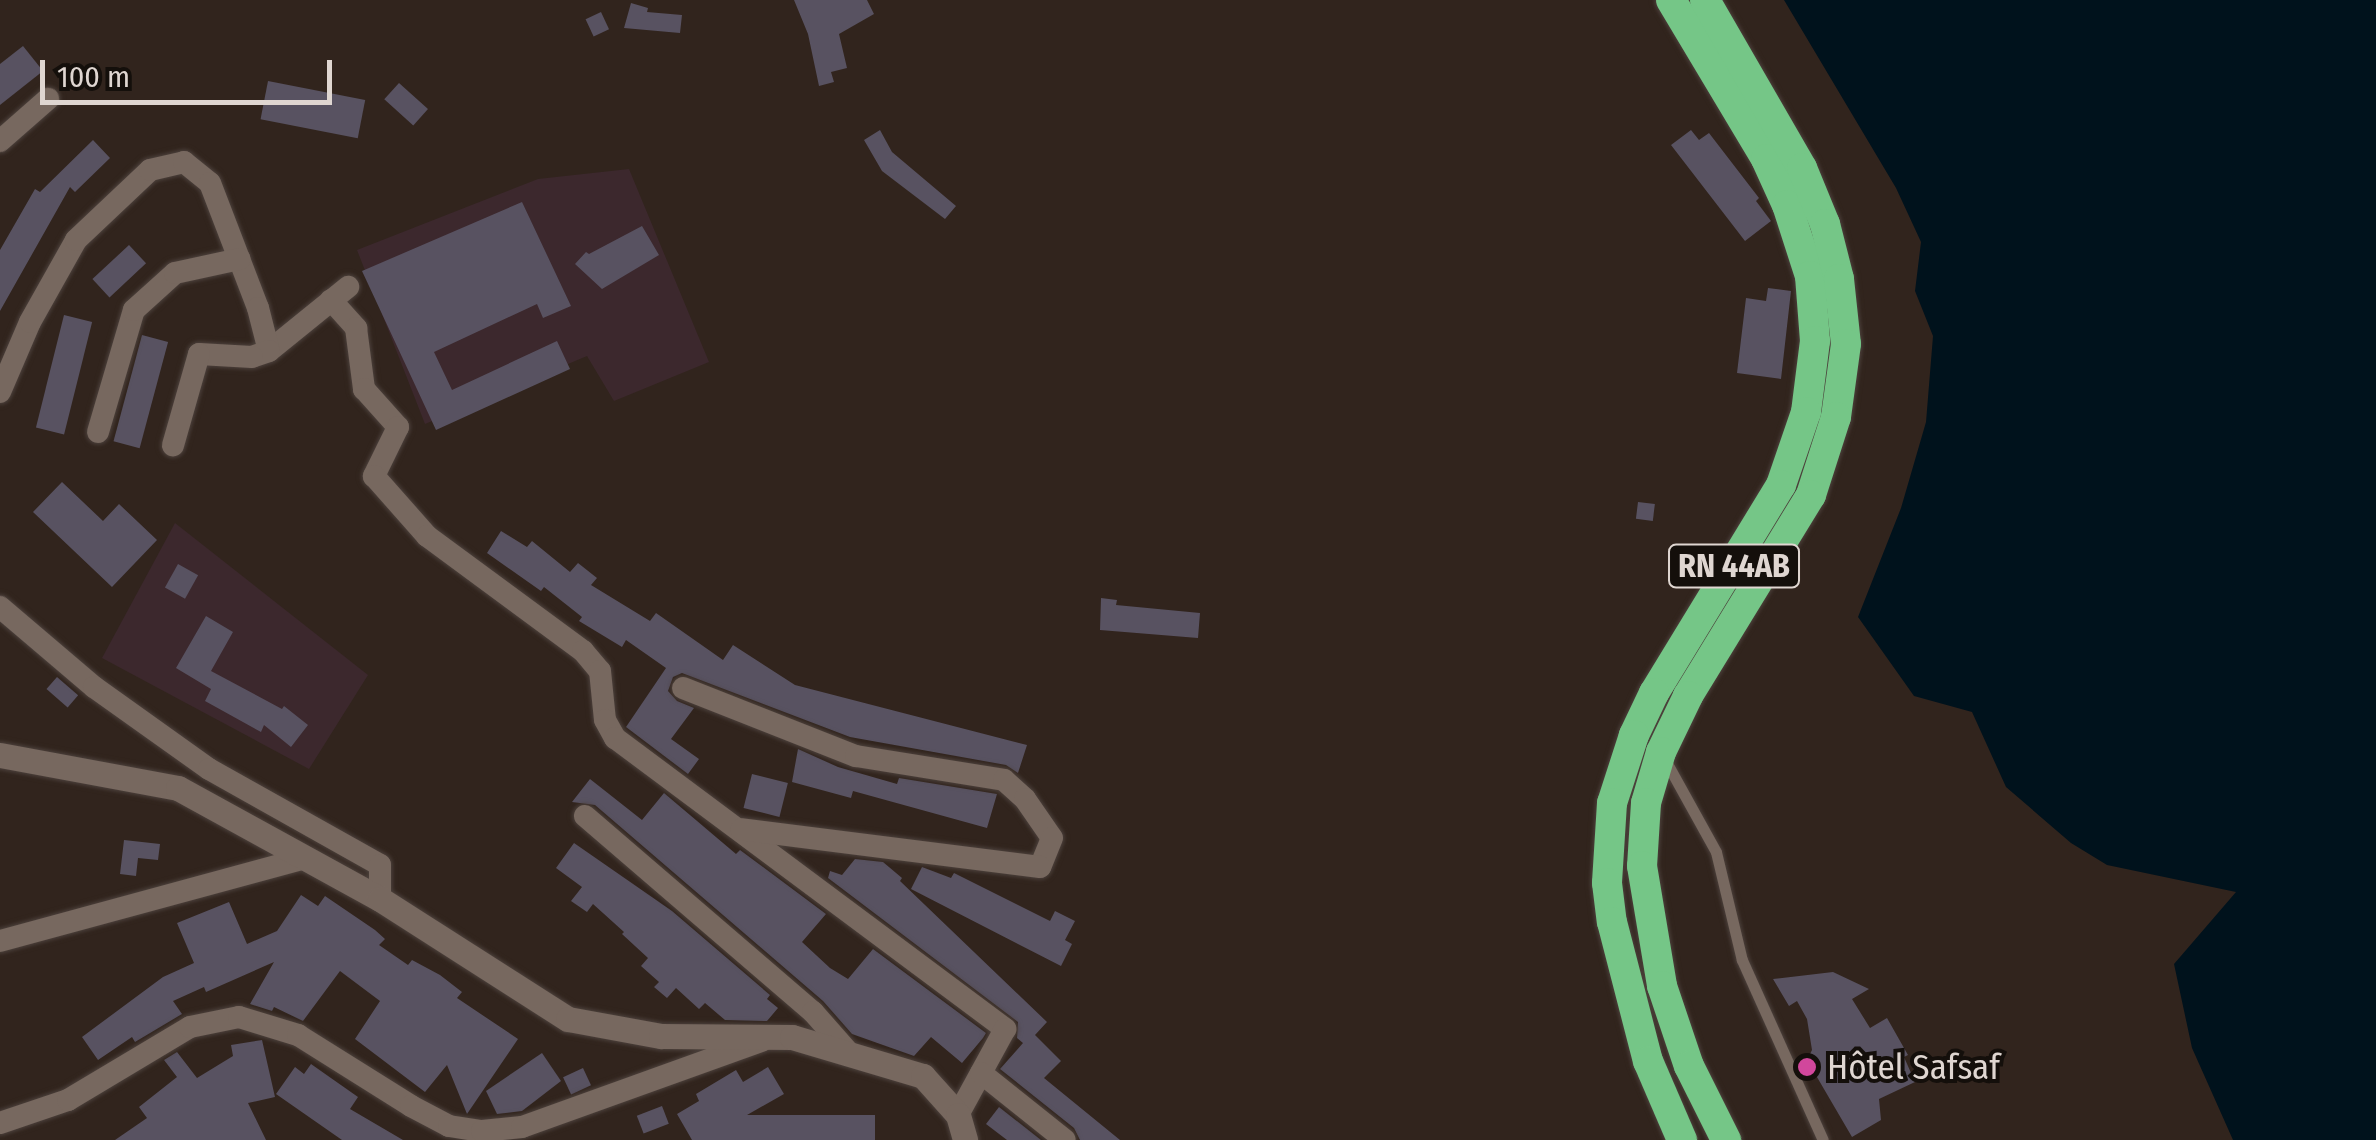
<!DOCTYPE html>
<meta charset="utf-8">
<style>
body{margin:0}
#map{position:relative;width:2376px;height:1140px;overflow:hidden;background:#31241d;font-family:"Fira Sans Condensed",sans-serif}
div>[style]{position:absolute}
.education>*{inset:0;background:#3c282d}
.water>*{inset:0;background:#00121c}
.building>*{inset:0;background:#585261;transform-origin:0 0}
.roads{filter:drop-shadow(0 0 2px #4c413c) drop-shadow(0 0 2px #4c413c)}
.lane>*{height:11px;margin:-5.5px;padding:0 5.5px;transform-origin:5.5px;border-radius:5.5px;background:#77685f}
.street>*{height:22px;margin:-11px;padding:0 11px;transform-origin:11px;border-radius:11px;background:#77685f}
.secondary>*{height:25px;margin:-12.5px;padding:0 12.5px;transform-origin:12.5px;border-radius:12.5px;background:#77685f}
.highway>*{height:30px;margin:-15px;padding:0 15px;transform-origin:15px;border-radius:15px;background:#75c687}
.dots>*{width:28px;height:28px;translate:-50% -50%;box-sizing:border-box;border:5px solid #140f0b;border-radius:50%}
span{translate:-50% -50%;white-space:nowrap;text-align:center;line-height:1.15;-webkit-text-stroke:8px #140f0b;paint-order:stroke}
.shield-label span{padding:2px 8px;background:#140f0b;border:2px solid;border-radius:8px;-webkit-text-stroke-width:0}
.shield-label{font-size:32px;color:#dfd6d1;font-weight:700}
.poi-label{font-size:35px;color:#dfd6d1}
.left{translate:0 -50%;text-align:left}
.scale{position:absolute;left:40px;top:60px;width:292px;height:45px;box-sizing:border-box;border:5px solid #dfd6d1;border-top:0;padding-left:12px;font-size:30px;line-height:35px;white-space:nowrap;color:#dfd6d1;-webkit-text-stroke:8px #140f0b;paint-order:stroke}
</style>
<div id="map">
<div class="education">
<i style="clip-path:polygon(629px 169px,709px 362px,614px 401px,587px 356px,425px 424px,357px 250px,538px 179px)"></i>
<i style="clip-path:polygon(175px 523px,368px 675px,309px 769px,102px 658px)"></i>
</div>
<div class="water">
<i style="clip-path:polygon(1784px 0,2376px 0,2376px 1140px,2233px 1140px,2192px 1048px,2174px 964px,2236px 892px,2107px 865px,2071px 843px,2006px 787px,1972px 712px,1914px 696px,1858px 617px,1901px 508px,1926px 422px,1933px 336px,1915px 291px,1921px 242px,1896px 188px)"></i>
</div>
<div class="building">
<i style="clip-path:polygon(794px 0,867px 0,874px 14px,839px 34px,847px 68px,831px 72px,834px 82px,819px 86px,808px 34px)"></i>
<i style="clip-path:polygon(631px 3px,648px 8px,647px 12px,682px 15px,680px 33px,624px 28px)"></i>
<i style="left:601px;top:12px;width:19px;height:17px;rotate:65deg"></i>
<i style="clip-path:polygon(23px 46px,43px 71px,0 105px,0 64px)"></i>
<i style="left:268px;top:81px;width:99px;height:39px;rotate:11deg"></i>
<i style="left:399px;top:83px;width:39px;height:22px;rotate:42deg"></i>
<i style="clip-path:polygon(880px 130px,892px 152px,956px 206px,945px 219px,882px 171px,864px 140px)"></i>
<i style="clip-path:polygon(1691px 130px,1699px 140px,1709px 133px,1759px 198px,1756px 201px,1771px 221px,1745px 241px,1671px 145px)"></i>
<i style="clip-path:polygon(93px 140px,110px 158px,75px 192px,70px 187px,0 311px,0 250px,35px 189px,40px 192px)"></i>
<i style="clip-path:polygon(522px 202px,571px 306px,543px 318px,537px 304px,434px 352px,452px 390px,557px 341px,570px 369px,436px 430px,362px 271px)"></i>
<i style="clip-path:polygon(642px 226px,659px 255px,602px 289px,575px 264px,586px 252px,589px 254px)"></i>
<i style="left:129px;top:245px;width:25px;height:50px;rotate:47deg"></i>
<i style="clip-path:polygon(1768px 288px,1791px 291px,1781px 379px,1737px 373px,1746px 298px,1766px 301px)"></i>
<i style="left:64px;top:315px;width:29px;height:116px;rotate:14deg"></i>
<i style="left:142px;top:335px;width:27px;height:110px;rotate:15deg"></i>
<i style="clip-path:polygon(62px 482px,103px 521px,119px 504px,157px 540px,112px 587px,33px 512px)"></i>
<i style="left:1638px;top:502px;width:17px;height:17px;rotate:7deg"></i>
<i style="clip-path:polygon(501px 531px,527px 547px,532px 541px,570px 572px,578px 563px,597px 578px,591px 585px,650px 621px,656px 613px,723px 660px,733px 645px,795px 685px,1027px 745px,1018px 773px,1006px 765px,850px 737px,682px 673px,673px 677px,668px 691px,677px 701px,694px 708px,671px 739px,699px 759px,688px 774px,626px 727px,666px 668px,626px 640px,622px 647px,579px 621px,582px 617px,544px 587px,541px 591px,487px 553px)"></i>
<i style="left:178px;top:564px;width:23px;height:27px;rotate:29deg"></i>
<i style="clip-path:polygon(1101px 598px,1117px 600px,1116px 605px,1200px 613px,1198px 638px,1100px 630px)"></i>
<i style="clip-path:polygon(206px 616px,233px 632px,211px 671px,282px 709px,284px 706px,308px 725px,291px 747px,264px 725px,261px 732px,205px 701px,211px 689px,176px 668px)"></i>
<i style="left:57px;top:677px;width:28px;height:16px;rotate:41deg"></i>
<i style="clip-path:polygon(798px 749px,838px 767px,897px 784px,899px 778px,997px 794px,987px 828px,853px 791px,851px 798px,792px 782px)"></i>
<i style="left:752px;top:774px;width:37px;height:35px;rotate:14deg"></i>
<i style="clip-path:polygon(590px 779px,642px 820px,664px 793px,736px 854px,740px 850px,826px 914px,802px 942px,830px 968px,848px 979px,873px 949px,986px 1033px,983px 1038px,962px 1063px,931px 1037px,914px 1056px,852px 1034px,823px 1001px,595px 805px,572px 802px)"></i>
<i style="clip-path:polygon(124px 840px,160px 844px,158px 860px,138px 858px,136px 876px,120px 874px)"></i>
<i style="clip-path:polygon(574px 843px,672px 911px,770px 995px,767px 999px,778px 1008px,767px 1021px,725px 1020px,705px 1003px,699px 1009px,676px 988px,667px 998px,654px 987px,659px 982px,641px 966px,648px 958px,622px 934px,624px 932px,593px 904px,587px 912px,571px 901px,582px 887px,556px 868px)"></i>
<i style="clip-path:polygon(855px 859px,883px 862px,902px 878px,900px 881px,1047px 1022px,1035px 1035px,1061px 1061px,1044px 1078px,1120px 1140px,1080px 1140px,1074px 1128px,1000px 1069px,1023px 1043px,1017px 1038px,1018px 1022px,828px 878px,830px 871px,842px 875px)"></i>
<i style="clip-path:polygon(922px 867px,951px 878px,954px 873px,1050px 921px,1055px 911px,1075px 921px,1065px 940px,1072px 944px,1061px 966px,911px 889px)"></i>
<i style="clip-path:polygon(301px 895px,318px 906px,325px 896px,375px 930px,385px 939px,379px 945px,408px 965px,412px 960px,440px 975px,462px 992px,457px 998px,518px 1039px,467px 1114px,447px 1065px,425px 1092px,355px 1039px,380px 1001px,340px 971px,303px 1021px,274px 1007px,272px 1011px,250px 1004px,274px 962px,206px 992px,204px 987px,173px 1001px,182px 1014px,135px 1042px,132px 1037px,98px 1060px,82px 1037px,163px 977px,194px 963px,177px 923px,229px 902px,247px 944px,277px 931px)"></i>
<i style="clip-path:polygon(1833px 972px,1869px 989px,1852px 999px,1870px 1028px,1887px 1018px,1908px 1055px,1904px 1057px,1915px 1082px,1879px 1099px,1881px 1120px,1852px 1137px,1807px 1060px,1812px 1050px,1807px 1019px,1797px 1001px,1789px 1006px,1773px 979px)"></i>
<i style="clip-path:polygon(262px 1040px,275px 1097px,248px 1103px,266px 1140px,115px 1140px,147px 1118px,139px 1107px,177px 1077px,164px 1060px,177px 1052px,197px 1078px,233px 1056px,231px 1045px)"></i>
<i style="clip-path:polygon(542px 1053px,561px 1081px,522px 1111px,497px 1114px,486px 1091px)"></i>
<i style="clip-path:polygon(311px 1064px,358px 1097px,350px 1109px,403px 1140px,342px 1140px,276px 1094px,295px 1067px,304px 1074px)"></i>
<i style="clip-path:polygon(768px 1067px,784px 1094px,747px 1115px,875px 1115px,875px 1140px,692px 1140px,677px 1114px,699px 1101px,696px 1094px,736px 1070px,743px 1082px)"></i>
<i style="left:583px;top:1068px;width:19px;height:22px;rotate:65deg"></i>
<i style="left:662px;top:1106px;width:19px;height:27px;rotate:69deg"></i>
<i style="clip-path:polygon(999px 1107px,1041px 1140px,1007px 1140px,986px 1124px)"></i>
</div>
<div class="roads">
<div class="lane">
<i style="left:1664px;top:758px;width:107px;rotate:61deg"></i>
<i style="left:1716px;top:852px;width:111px;rotate:76.5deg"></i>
<i style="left:1742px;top:960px;width:197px;rotate:65.8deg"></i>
</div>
<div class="street">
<i style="left:0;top:141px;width:64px;rotate:-41.2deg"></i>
<i style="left:331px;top:300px;width:38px;rotate:48deg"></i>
<i style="left:356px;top:328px;width:62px;rotate:82.5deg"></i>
<i style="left:364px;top:389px;width:51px;rotate:48.2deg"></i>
<i style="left:398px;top:427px;width:55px;rotate:116.1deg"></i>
<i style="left:374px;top:476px;width:80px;rotate:48.5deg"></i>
<i style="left:427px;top:536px;width:194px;rotate:36.4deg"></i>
<i style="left:583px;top:651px;width:26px;rotate:50deg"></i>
<i style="left:600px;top:671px;width:49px;rotate:84.2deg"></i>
<i style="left:605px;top:720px;width:21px;rotate:61deg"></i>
<i style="left:615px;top:738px;width:487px;rotate:36.7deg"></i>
<i style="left:1005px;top:1029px;width:98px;rotate:118.7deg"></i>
<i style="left:269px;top:351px;width:102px;rotate:-39deg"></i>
<i style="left:0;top:392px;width:76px;rotate:-66.8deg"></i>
<i style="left:30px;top:322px;width:94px;rotate:-60.7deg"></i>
<i style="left:76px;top:240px;width:102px;rotate:-43.4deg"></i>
<i style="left:150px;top:170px;width:35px;rotate:-13deg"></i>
<i style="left:184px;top:162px;width:33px;rotate:39deg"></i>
<i style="left:210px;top:183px;width:134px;rotate:69deg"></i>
<i style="left:258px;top:308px;width:44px;rotate:75.7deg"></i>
<i style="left:269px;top:351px;width:18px;rotate:161deg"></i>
<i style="left:252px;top:357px;width:53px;rotate:-176.8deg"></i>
<i style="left:199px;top:354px;width:95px;rotate:105.9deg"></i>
<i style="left:98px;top:432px;width:127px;rotate:-73.6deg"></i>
<i style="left:134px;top:310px;width:55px;rotate:-42.1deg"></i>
<i style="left:175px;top:273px;width:66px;rotate:-12.2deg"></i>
<i style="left:0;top:607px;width:123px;rotate:40.4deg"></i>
<i style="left:94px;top:687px;width:141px;rotate:35.5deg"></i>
<i style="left:209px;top:769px;width:196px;rotate:29.3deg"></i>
<i style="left:380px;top:865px;width:34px;rotate:90deg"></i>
<i style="left:683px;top:688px;width:186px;rotate:21.5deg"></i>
<i style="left:856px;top:756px;width:150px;rotate:9.2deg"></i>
<i style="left:1004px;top:780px;width:28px;rotate:42deg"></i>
<i style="left:1025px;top:799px;width:47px;rotate:55.3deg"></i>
<i style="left:1052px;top:838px;width:31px;rotate:112deg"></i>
<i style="left:1040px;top:867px;width:301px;rotate:-172.8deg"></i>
<i style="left:585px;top:816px;width:301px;rotate:40.7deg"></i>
<i style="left:813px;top:1012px;width:56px;rotate:48.6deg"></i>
<i style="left:0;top:941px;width:316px;rotate:-15.2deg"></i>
<i style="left:981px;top:1073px;width:107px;rotate:38.6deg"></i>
<i style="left:0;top:1123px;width:72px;rotate:-18.7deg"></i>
<i style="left:68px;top:1100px;width:142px;rotate:-30.9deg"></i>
<i style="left:190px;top:1027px;width:50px;rotate:-11.5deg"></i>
<i style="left:239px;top:1017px;width:62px;rotate:17deg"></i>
<i style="left:298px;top:1035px;width:133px;rotate:32.1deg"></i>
<i style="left:411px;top:1106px;width:43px;rotate:27.8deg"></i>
<i style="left:449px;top:1126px;width:33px;rotate:9deg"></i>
<i style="left:482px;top:1131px;width:40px;rotate:-5.7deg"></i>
<i style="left:522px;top:1127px;width:256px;rotate:-19.8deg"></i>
</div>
<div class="secondary">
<i style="left:0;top:755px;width:181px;rotate:10.5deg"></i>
<i style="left:178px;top:788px;width:230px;rotate:28.8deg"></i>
<i style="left:380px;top:899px;width:223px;rotate:32.6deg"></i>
<i style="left:568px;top:1019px;width:95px;rotate:10.4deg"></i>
<i style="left:661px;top:1036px;width:131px;rotate:0.4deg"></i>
<i style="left:792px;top:1037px;width:137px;rotate:16.6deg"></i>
<i style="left:923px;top:1076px;width:52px;rotate:48.1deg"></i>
<i style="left:958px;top:1115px;width:26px;rotate:74deg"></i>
</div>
<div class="highway">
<i style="left:1671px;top:0;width:185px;rotate:59.1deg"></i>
<i style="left:1766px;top:159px;width:51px;rotate:65.5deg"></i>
<i style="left:1787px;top:205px;width:75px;rotate:72.1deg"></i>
<i style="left:1810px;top:276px;width:65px;rotate:85.6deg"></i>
<i style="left:1815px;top:341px;width:72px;rotate:97.2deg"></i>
<i style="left:1806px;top:412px;width:77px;rotate:108.9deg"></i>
<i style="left:1781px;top:485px;width:244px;rotate:121.4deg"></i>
<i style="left:1654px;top:693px;width:47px;rotate:115.5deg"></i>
<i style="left:1634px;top:735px;width:71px;rotate:107.9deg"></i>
<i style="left:1612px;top:803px;width:80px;rotate:93.6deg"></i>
<i style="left:1607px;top:883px;width:39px;rotate:83deg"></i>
<i style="left:1612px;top:922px;width:144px;rotate:75.5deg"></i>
<i style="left:1648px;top:1061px;width:86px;rotate:66.7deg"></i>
<i style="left:1705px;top:0;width:194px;rotate:60deg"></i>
<i style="left:1802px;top:168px;width:61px;rotate:67.7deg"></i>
<i style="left:1825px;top:224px;width:57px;rotate:75.7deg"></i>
<i style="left:1839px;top:279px;width:65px;rotate:83.9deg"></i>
<i style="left:1846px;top:344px;width:74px;rotate:97.8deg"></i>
<i style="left:1836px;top:417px;width:82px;rotate:107.8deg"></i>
<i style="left:1811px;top:495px;width:236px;rotate:121.5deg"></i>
<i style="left:1688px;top:696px;width:62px;rotate:115.7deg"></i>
<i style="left:1661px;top:752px;width:53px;rotate:106.4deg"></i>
<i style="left:1646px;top:803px;width:63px;rotate:93.6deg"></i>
<i style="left:1642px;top:866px;width:122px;rotate:80.5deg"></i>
<i style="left:1662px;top:986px;width:84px;rotate:71.4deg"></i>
<i style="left:1689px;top:1066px;width:83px;rotate:63.4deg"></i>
</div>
</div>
<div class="dots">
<i style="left:1807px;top:1067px;background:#d1479c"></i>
</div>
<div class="shield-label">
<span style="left:1734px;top:566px">RN 44AB</span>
</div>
<div class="poi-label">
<span class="left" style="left:1827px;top:1067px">Hôtel Safsaf</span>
</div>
<div class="scale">100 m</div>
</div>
